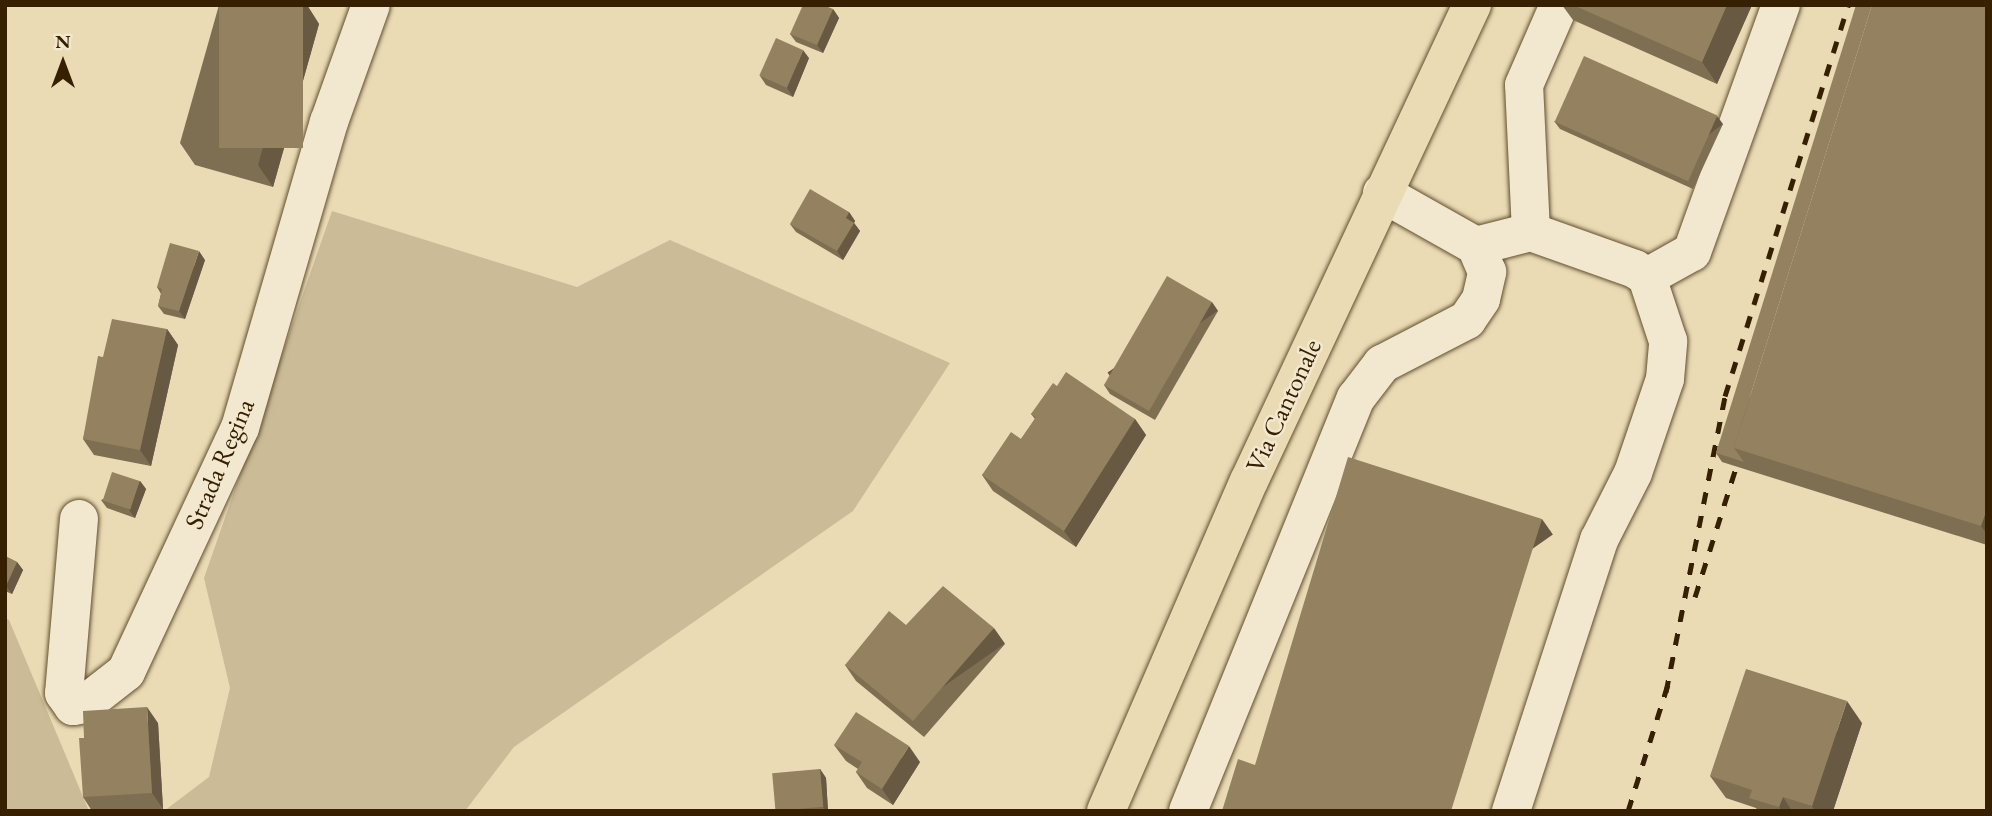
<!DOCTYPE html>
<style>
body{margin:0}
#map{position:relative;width:1992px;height:816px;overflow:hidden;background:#eadbb5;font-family:"EB Garamond",serif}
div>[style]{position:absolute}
.green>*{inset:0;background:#cbbb96}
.roads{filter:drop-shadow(0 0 2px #634f2e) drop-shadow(0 0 2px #634f2e)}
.minor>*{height:38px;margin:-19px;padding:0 19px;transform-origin:19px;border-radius:19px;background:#f1e8cf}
.major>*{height:38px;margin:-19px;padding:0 19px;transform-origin:19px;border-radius:19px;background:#eadbb5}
.rail>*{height:5px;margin-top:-2.5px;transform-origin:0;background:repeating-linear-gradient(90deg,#362001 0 12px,transparent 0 24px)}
.wall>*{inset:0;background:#7f6f52}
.shaded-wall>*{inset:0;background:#685a42;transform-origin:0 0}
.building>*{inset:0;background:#94815f;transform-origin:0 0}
span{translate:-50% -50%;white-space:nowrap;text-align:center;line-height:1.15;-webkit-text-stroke:5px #f1e8cf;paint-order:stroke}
.street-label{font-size:26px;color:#362001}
.frame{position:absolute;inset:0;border:7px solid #362001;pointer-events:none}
.north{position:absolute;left:28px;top:28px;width:70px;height:70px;-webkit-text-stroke:5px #f1e8cf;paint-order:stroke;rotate:0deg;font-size:19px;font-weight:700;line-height:28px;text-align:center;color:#362001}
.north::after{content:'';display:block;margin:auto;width:24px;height:32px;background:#362001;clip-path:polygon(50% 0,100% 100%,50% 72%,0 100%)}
</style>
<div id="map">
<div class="green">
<i style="clip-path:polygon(332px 211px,577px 287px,670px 240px,950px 363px,853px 511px,514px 747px,465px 811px,164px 811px,209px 777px,230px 688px,204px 578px)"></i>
<i style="clip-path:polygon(5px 618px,9px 620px,89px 811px,5px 811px)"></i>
</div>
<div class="roads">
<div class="minor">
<i style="left:1531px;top:232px;width:147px;rotate:-92.7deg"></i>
<i style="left:1524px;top:85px;width:87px;rotate:-66.4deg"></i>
<i style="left:1476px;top:246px;width:57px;rotate:-14.3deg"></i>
<i style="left:1531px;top:232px;width:110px;rotate:19.6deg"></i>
<i style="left:1635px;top:269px;width:14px;rotate:34deg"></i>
<i style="left:79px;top:519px;width:175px;rotate:94.9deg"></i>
<i style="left:64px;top:693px;width:16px;rotate:55deg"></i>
<i style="left:73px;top:706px;width:12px;rotate:-9deg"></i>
<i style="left:85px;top:704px;width:52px;rotate:-38deg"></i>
<i style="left:126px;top:672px;width:269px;rotate:-65deg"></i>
<i style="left:240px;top:428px;width:319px;rotate:-73.8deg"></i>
<i style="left:329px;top:122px;width:124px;rotate:-70.3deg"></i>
<i style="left:1188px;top:811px;width:446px;rotate:-67.9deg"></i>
<i style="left:1356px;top:398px;width:43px;rotate:-52.6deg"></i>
<i style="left:1382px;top:364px;width:96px;rotate:-27.4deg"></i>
<i style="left:1467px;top:320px;width:25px;rotate:-56deg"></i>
<i style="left:1481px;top:299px;width:28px;rotate:-77deg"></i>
<i style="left:1487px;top:272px;width:28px;rotate:-113deg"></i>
<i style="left:1476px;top:246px;width:108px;rotate:-150.6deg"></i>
<i style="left:1511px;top:811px;width:285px;rotate:-72deg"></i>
<i style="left:1599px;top:540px;width:75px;rotate:-63.1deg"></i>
<i style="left:1633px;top:473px;width:99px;rotate:-71.2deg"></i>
<i style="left:1665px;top:379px;width:38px;rotate:-85deg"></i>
<i style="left:1668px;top:341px;width:67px;rotate:-108.2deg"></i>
<i style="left:1647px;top:277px;width:51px;rotate:-29.1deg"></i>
<i style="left:1692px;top:252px;width:263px;rotate:-70.2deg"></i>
</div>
<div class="major">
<i style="left:1106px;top:811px;width:360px;rotate:-66.6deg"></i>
<i style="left:1249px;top:481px;width:526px;rotate:-64.9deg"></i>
</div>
</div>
<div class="rail">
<i style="left:1695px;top:597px;width:135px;rotate:-72.4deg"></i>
<i style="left:1666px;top:692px;width:302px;rotate:-78.7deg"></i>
<i style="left:1725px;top:396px;width:410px;rotate:-72.5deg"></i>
<i style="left:1628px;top:811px;width:133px;rotate:-72.5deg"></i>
</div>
<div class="wall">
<i style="clip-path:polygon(219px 5px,307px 5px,319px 24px,273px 187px,195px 165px,180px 143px)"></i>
<i style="clip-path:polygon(1562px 5px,1752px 5px,1717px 84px,1573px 20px)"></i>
<i style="clip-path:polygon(1987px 5px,1987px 545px,1722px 462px,1716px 453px)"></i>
<i style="clip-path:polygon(833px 9px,839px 18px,823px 53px,796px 42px,790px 34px)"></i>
<i style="clip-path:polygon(809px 58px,793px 97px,766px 85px,760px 76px)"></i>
<i style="clip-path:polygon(1554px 121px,1723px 124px,1693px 189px,1560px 129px)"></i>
<i style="clip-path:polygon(849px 212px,855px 221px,854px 223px,860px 231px,843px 260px,796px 232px,790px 224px)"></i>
<i style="clip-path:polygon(205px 260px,185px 319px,164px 314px,158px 306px,161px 294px,157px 287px)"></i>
<i style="clip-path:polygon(1218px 311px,1155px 420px,1110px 394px,1104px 385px)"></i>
<i style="clip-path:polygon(167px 329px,178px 345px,151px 466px,94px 455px,83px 439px,103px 357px)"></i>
<i style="clip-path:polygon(1057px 386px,1135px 419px,1146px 435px,1076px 547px,993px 491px,982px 475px,1021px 439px,1035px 419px,1031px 414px)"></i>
<i style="clip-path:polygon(140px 481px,146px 489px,135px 518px,107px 508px,101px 500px)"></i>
<i style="clip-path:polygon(5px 556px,17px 562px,23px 570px,12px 594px,5px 591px)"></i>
<i style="clip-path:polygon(906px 625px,1005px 644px,924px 737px,856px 681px,845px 665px)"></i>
<i style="clip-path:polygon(158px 723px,163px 809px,131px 811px,92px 811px,83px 797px,84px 738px)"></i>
<i style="clip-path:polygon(1862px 723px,1833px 811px,1758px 811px,1756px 808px,1726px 798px,1710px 776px)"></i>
<i style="clip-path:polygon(834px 745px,920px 762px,893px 805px,867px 788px,856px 772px,858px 769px,846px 761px)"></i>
<i style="clip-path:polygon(820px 769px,826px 778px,828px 811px,774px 811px)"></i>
</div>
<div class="shaded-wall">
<i style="clip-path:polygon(303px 5px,307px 5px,319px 24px,273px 187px,258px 165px)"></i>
<i style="clip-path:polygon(1727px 5px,1752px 5px,1717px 84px,1702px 62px)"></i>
<i style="clip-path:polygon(833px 9px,839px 18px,823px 53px,817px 45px)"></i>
<i style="clip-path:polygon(803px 50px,809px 58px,793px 97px,787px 88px)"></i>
<i style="left:1717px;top:116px;width:10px;height:72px;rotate:53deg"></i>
<i style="clip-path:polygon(849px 212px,855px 221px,852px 226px,846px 218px)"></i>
<i style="clip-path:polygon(854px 223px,860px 231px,843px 260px,837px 251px)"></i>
<i style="clip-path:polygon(199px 251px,205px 260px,185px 319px,179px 311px)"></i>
<i style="left:1212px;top:302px;width:11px;height:126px;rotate:56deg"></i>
<i style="clip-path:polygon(167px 329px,178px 345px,151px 466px,140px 450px)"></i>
<i style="clip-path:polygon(1135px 419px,1146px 435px,1076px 547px,1064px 531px)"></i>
<i style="clip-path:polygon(140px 481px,146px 489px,135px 518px,129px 510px)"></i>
<i style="clip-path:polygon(1987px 509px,1987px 534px,1981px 526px)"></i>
<i style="left:1542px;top:519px;width:19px;height:306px;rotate:55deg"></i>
<i style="clip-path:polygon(17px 562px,23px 570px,12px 594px,6px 586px)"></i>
<i style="left:994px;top:628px;width:19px;height:123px;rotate:55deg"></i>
<i style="clip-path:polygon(1847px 701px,1862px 723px,1833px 811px,1815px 811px,1812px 806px)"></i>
<i style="clip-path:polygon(147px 707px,158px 723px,163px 809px,152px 793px)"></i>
<i style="clip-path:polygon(909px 746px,920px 762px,893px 805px,882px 789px)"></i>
<i style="clip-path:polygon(820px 769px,826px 778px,828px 811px,825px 811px,823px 807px)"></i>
<i style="clip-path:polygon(1783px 797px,1792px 811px,1781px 811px,1779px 807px)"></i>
</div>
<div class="building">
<i style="left:219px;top:5px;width:84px;height:143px"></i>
<i style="clip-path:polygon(803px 5px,823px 5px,833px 9px,817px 45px,790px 34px)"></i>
<i style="clip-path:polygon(1573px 5px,1727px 5px,1702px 62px)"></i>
<i style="clip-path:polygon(1856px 5px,1872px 5px,1734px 448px,1744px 462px,1716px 453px)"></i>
<i style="clip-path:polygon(1872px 5px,1987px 5px,1987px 509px,1981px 526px,1734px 448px)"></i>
<i style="left:776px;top:38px;width:30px;height:41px;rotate:24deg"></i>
<i style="left:1584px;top:56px;width:146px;height:72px;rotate:24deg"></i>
<i style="clip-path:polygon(810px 189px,849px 212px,846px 218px,854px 223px,837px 251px,790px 224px)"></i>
<i style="clip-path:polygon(170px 243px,199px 251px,179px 311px,158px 306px,162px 289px,157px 287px)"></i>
<i style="left:1167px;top:276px;width:52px;height:126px;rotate:30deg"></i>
<i style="clip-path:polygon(112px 319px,167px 329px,140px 450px,83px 439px,98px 356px,103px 357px)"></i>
<i style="clip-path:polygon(1066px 372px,1135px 419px,1064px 531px,982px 475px,1011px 432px,1021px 439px,1036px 417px,1031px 414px,1053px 383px,1057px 386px)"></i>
<i style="clip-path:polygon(1348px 457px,1542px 519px,1451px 811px,1222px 811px,1238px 759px,1255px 765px)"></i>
<i style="left:112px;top:472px;width:29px;height:30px;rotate:18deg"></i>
<i style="clip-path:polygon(5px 556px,17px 562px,6px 586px,5px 585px)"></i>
<i style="clip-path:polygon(943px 586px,994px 628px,913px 721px,845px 665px,889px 611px,906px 625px)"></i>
<i style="clip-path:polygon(1746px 669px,1847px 701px,1812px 806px,1783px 797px,1779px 807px,1749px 798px,1752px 790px,1710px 776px)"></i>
<i style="clip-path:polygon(147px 707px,152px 793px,83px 797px,79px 738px,84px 738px,83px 711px)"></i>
<i style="clip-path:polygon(856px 712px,909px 746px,882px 789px,856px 772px,862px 762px,834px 745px)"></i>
<i style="left:820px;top:769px;width:38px;height:48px;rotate:85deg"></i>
</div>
<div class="street-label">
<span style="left:1284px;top:406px;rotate:-65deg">Via Cantonale</span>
<span style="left:220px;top:464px;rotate:-67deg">Strada Regina</span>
</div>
<div class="frame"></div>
<div class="north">N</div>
</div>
